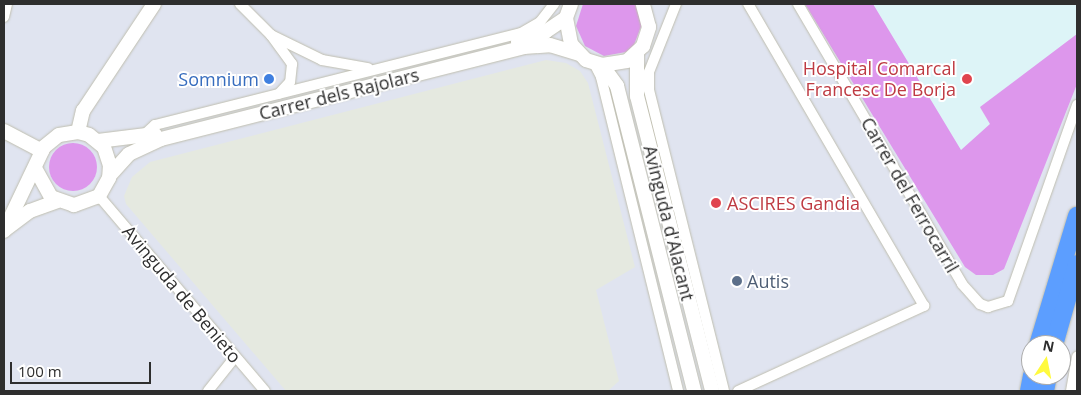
<!DOCTYPE html>
<style>
body{margin:0}
#map{position:relative;width:1081px;height:395px;overflow:hidden;background:#e0e4f0;font-family:"Open Sans",sans-serif}
div>[style]{position:absolute}
.industrial>*{inset:0;background:#e5e9e0}
.medical>*{inset:0;background:#ddf4f7}
.green>*{inset:0;background:#dd97ec}
.round{border-radius:50%}
.roads{filter:drop-shadow(0 0 1px #bfbeaf) drop-shadow(0 0 1px #bfbeaf)}
.street>*{height:10px;margin:-5px;padding:0 5px;transform-origin:5px;border-radius:5px;background:#fff}
.secondary>*{height:14px;margin:-7px;padding:0 7px;transform-origin:7px;border-radius:7px;background:#fff}
.highway>*{height:18px;margin:-9px;padding:0 9px;transform-origin:9px;border-radius:9px;background:#5c9eff}
.dots>*{width:14px;height:14px;translate:-50% -50%;box-sizing:border-box;border:2px solid #fff;border-radius:50%}
span{translate:-50% -50%;white-space:nowrap;text-align:center;line-height:1.15;-webkit-text-stroke:4px #fff;paint-order:stroke}
.health-label{font-size:18px;color:#be3a42}
.right{translate:-100% -50%;text-align:right}
.left{translate:0 -50%;text-align:left}
.shop-label{font-size:18px;color:#366cbe}
.street-label{font-size:18px;color:#2e2e2e}
.service-label{font-size:18px;color:#4e5e75}
.frame{position:absolute;inset:0;border:5px solid #2e2e2e;pointer-events:none}
.north{position:absolute;left:1021px;top:335px;width:50px;height:50px;box-sizing:border-box;background:#fff;border:1px solid #ababab;border-radius:50%;rotate:11deg;font-size:14px;font-weight:700;line-height:20px;text-align:center;color:#2e2e2e}
.north::after{content:'';display:block;margin:auto;width:18px;height:22px;background:#fffa3e;clip-path:polygon(50% 0,100% 100%,50% 72%,0 100%)}
.scale{position:absolute;left:10px;top:362px;width:141px;height:22px;box-sizing:border-box;border:2px solid #2e2e2e;border-top:0;padding-left:6px;font-size:15px;line-height:18px;white-space:nowrap;color:#2e2e2e;-webkit-text-stroke:4px #fff;paint-order:stroke}
</style>
<div id="map">
<div class="industrial">
<i style="clip-path:polygon(546px 60px,566px 63px,580px 71px,588px 83px,635px 267px,596px 290px,619px 381px,608px 391px,286px 391px,126px 204px,124px 196px,132px 177px,150px 162px)"></i>
</div>
<div class="medical">
<i style="clip-path:polygon(873px 4px,1077px 4px,1077px 34px,980px 108px,990px 124px,961px 151px)"></i>
</div>
<div class="green">
<i style="clip-path:polygon(583px 4px,635px 4px,642px 24px,634px 45px,626px 52px,604px 56px,585px 46px,576px 26px)"></i>
<i style="clip-path:polygon(805px 4px,873px 4px,961px 150px,990px 124px,980px 107px,1077px 34px,1077px 84px,1004px 269px,993px 275px,976px 275px,965px 267px)"></i>
<i class="round" style="left:49px;top:143px;width:48px;height:48px"></i>
</div>
<div class="roads">
<div class="street">
<i style="left:240px;top:4px;width:44px;rotate:45deg"></i>
<i style="left:271px;top:35px;width:36px;rotate:54deg"></i>
<i style="left:292px;top:64px;width:18px;rotate:96deg"></i>
<i style="left:290px;top:82px;width:16px;rotate:133deg"></i>
<i style="left:676px;top:4px;width:73px;rotate:111.7deg"></i>
<i style="left:649px;top:72px;width:18px;rotate:90deg"></i>
<i style="left:649px;top:90px;width:310px;rotate:76deg"></i>
<i style="left:798px;top:4px;width:324px;rotate:59.6deg"></i>
<i style="left:962px;top:284px;width:27px;rotate:48deg"></i>
<i style="left:980px;top:304px;width:9px;rotate:21deg"></i>
<i style="left:988px;top:307px;width:21px;rotate:-17deg"></i>
<i style="left:1008px;top:301px;width:208px;rotate:-70.6deg"></i>
<i style="left:4px;top:17px;width:13px;rotate:-77deg"></i>
<i style="left:271px;top:35px;width:57px;rotate:26.1deg"></i>
<i style="left:322px;top:60px;width:47px;rotate:9.9deg"></i>
<i style="left:594px;top:63px;width:16px;rotate:63deg"></i>
<i style="left:601px;top:77px;width:323px;rotate:76.2deg"></i>
<i style="left:143px;top:136px;width:16px;rotate:-43deg"></i>
<i style="left:155px;top:125px;width:377px;rotate:-14.1deg"></i>
<i style="left:521px;top:33px;width:22px;rotate:-30deg"></i>
<i style="left:540px;top:22px;width:23px;rotate:-52deg"></i>
<i style="left:99px;top:196px;width:256px;rotate:49.6deg"></i>
<i style="left:208px;top:391px;width:43px;rotate:-51.5deg"></i>
<i style="left:738px;top:391px;width:205px;rotate:-24.6deg"></i>
<i style="left:924px;top:306px;width:350px;rotate:-120.2deg"></i>
<i style="left:1071px;top:391px;width:35px;rotate:-80deg"></i>
</div>
<div class="secondary">
<i style="left:571px;top:4px;width:15px;rotate:110deg"></i>
<i style="left:566px;top:18px;width:26px;rotate:79deg"></i>
<i style="left:571px;top:44px;width:22px;rotate:47deg"></i>
<i style="left:586px;top:60px;width:17px;rotate:17deg"></i>
<i style="left:602px;top:65px;width:25px;rotate:-9deg"></i>
<i style="left:627px;top:61px;width:22px;rotate:-43deg"></i>
<i style="left:643px;top:46px;width:20px;rotate:-72deg"></i>
<i style="left:649px;top:27px;width:24px;rotate:-105deg"></i>
<i style="left:518px;top:42px;width:29px;rotate:-20deg"></i>
<i style="left:545px;top:32px;width:25px;rotate:-34deg"></i>
<i style="left:637px;top:53px;width:43px;rotate:90deg"></i>
<i style="left:637px;top:96px;width:304px;rotate:75.7deg"></i>
<i style="left:602px;top:65px;width:26px;rotate:54deg"></i>
<i style="left:617px;top:86px;width:315px;rotate:75.8deg"></i>
<i style="left:4px;top:131px;width:43px;rotate:27.8deg"></i>
<i style="left:78px;top:132px;width:22px;rotate:-77deg"></i>
<i style="left:83px;top:111px;width:128px;rotate:-56.4deg"></i>
<i style="left:98px;top:141px;width:57px;rotate:-7deg"></i>
<i style="left:110px;top:175px;width:28px;rotate:-48deg"></i>
<i style="left:129px;top:154px;width:35px;rotate:-25deg"></i>
<i style="left:161px;top:139px;width:374px;rotate:-14.2deg"></i>
<i style="left:524px;top:47px;width:26px;rotate:-4deg"></i>
<i style="left:550px;top:45px;width:30px;rotate:17deg"></i>
<i style="left:6px;top:229px;width:30px;rotate:-37deg"></i>
<i style="left:30px;top:211px;width:29px;rotate:-20deg"></i>
<i style="left:4px;top:231px;width:93px;rotate:-64.5deg"></i>
<i style="left:44px;top:147px;width:19px;rotate:-39deg"></i>
<i style="left:59px;top:135px;width:19px;rotate:-9deg"></i>
<i style="left:78px;top:132px;width:11px;rotate:15deg"></i>
<i style="left:89px;top:135px;width:19px;rotate:39deg"></i>
<i style="left:104px;top:147px;width:19px;rotate:72deg"></i>
<i style="left:110px;top:165px;width:13px;rotate:94deg"></i>
<i style="left:109px;top:178px;width:21px;rotate:119deg"></i>
<i style="left:99px;top:196px;width:27px;rotate:160deg"></i>
<i style="left:74px;top:205px;width:24px;rotate:-161deg"></i>
<i style="left:51px;top:197px;width:31px;rotate:-119deg"></i>
</div>
<div class="highway">
<i style="left:1038px;top:345px;width:135px;rotate:-73.2deg"></i>
<i style="left:1054px;top:345px;width:84px;rotate:-74.1deg"></i>
<i style="left:1029px;top:391px;width:16px;rotate:-79deg"></i>
<i style="left:1045px;top:391px;width:16px;rotate:-79deg"></i>
</div>
</div>
<div class="dots">
<i style="left:269px;top:79px;background:#3f7fe0"></i>
<i style="left:967px;top:79px;background:#e0444e"></i>
<i style="left:716px;top:203px;background:#e0444e"></i>
<i style="left:737px;top:281px;background:#5c6f8a"></i>
</div>
<div class="health-label">
<span class="right" style="left:956px;top:79px">Hospital Comarcal<br>Francesc De Borja</span>
<span class="left" style="left:727px;top:203px">ASCIRES Gandia</span>
</div>
<div class="shop-label">
<span class="right" style="left:259px;top:79px">Somnium</span>
</div>
<div class="street-label">
<span style="left:339px;top:94px;rotate:-14deg">Carrer dels Rajolars</span>
<span style="left:910px;top:195px;rotate:60deg">Carrer del Ferrocarril</span>
<span style="left:669px;top:223px;rotate:76deg">Avinguda d'Alacant</span>
<span style="left:182px;top:294px;rotate:50deg">Avinguda de Benieto</span>
</div>
<div class="service-label">
<span class="left" style="left:747px;top:281px">Autis</span>
</div>
<div class="frame"></div>
<div class="north">N</div>
<div class="scale">100 m</div>
</div>
